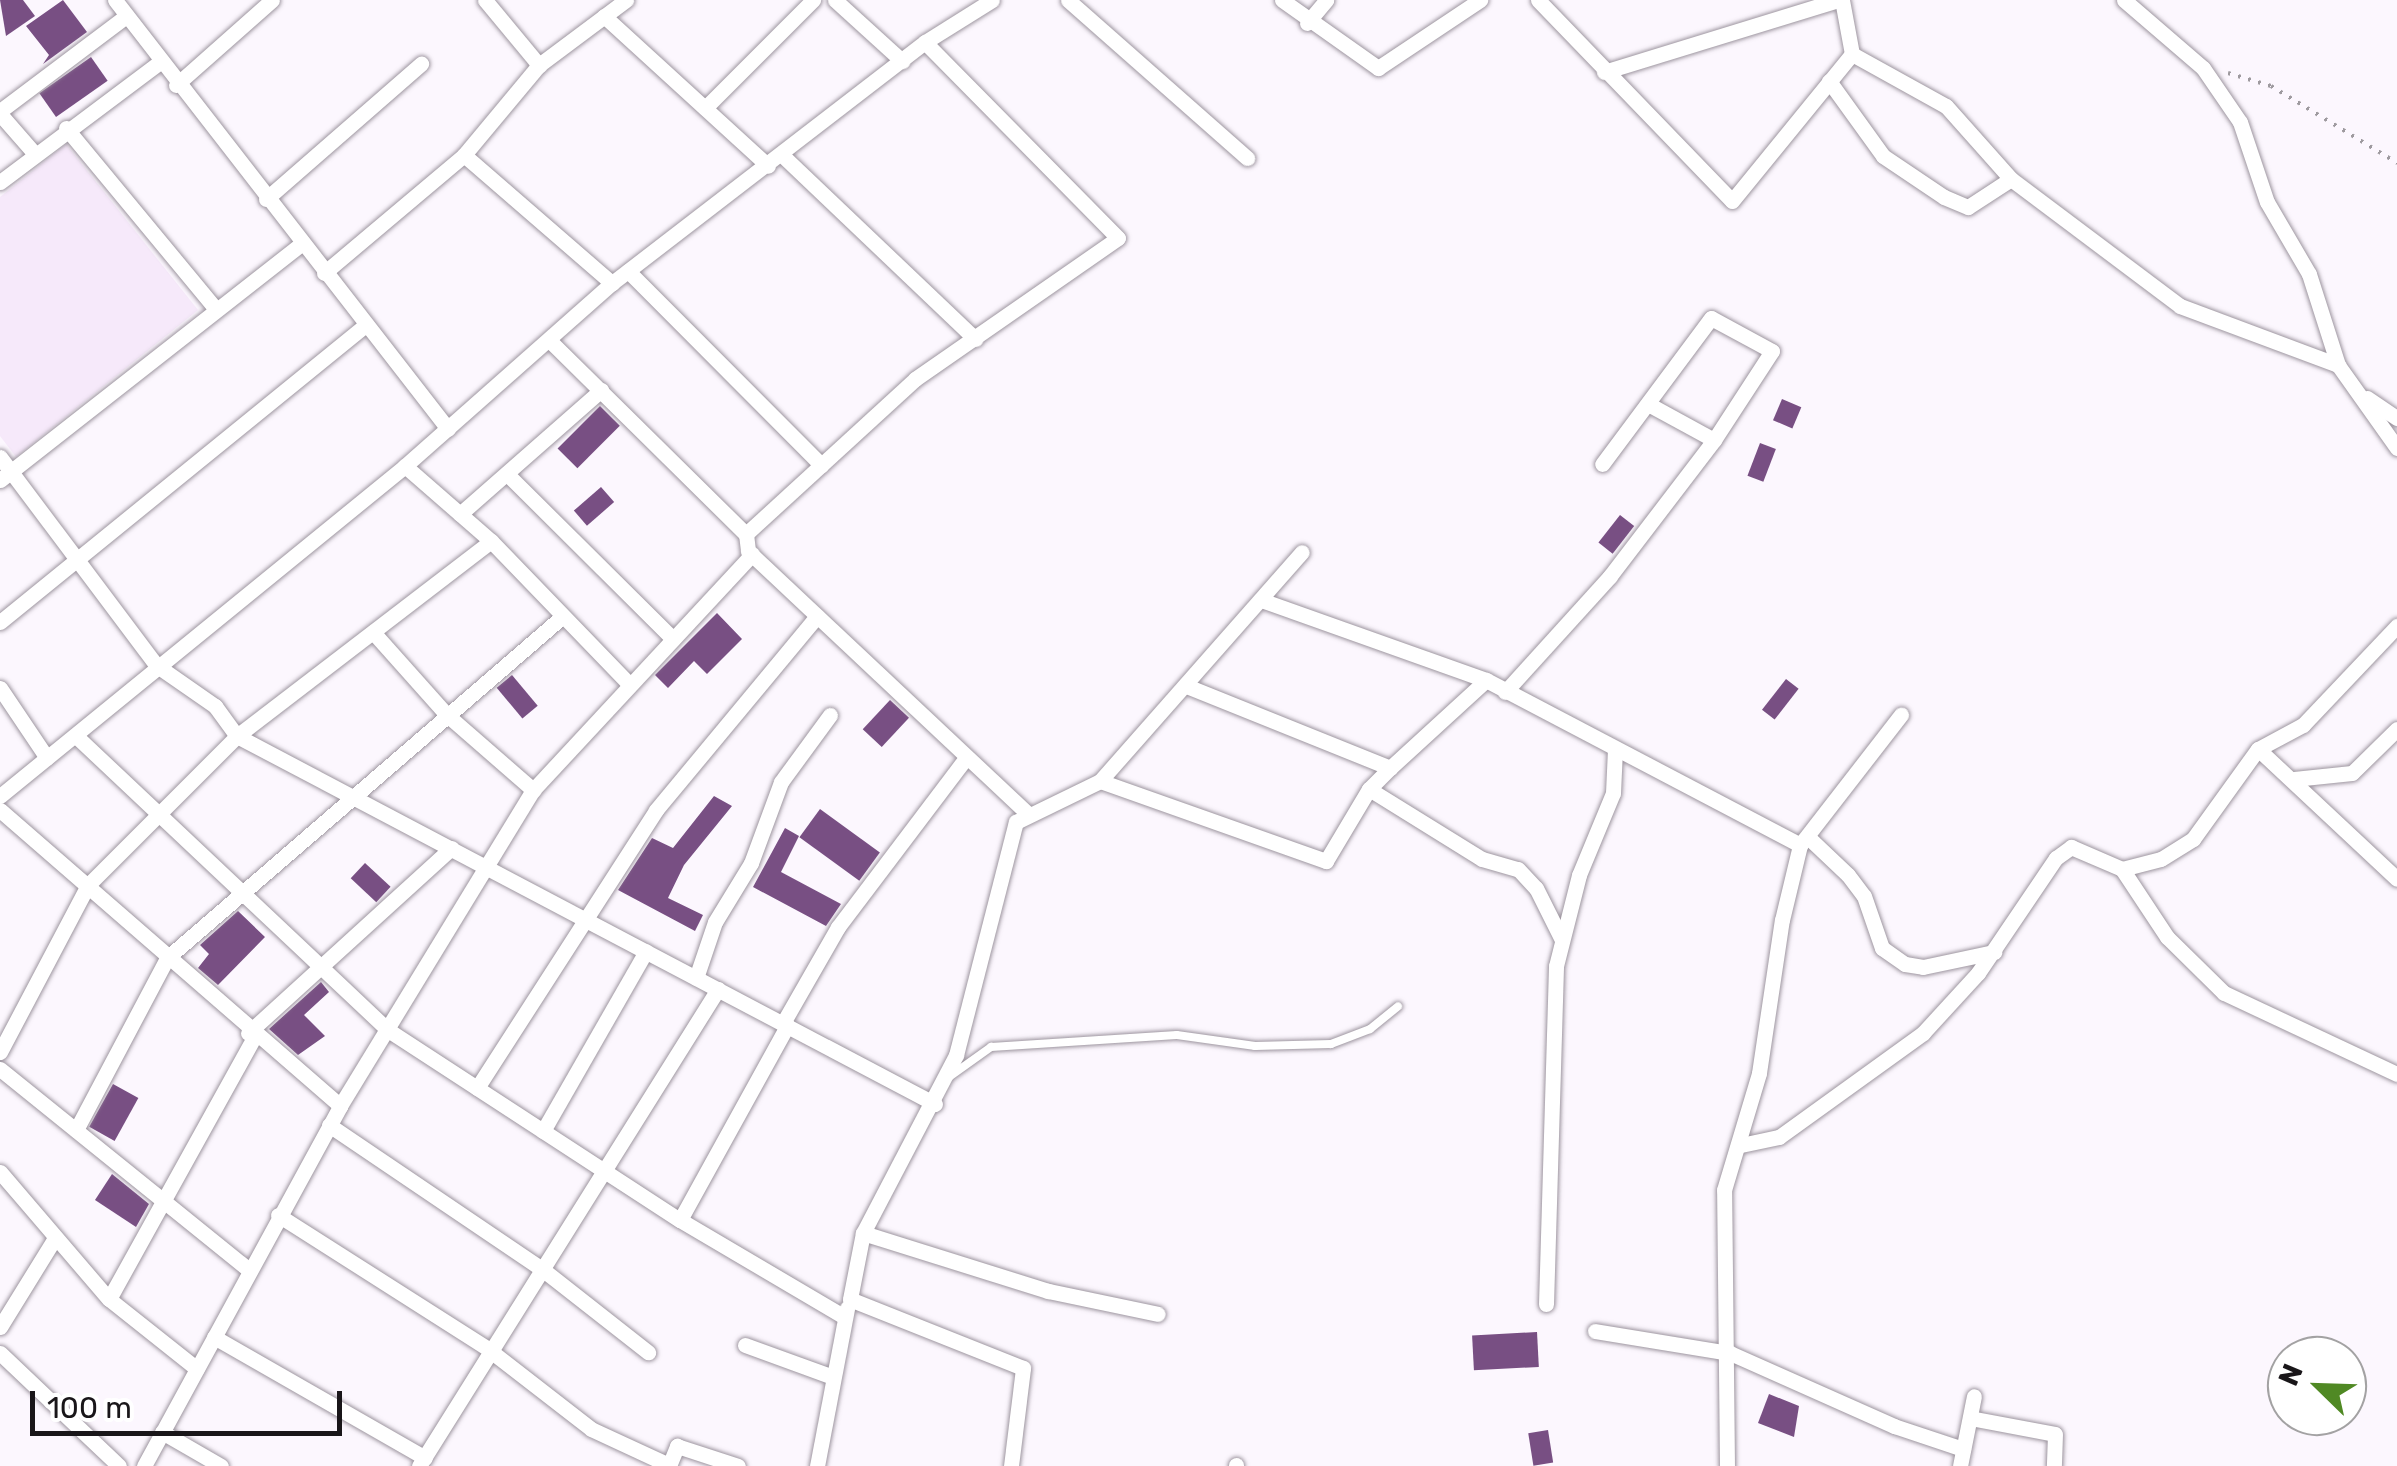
<!DOCTYPE html>
<style>
body{margin:0}
#map{position:relative;width:2397px;height:1466px;overflow:hidden;background:#fcf7fe;font-family:Rubik,sans-serif}
div>[style]{position:absolute}
.built>*{inset:0;background:#f6e9fa}
.building>*{inset:0;background:#784f83;transform-origin:0 0}
.path>*{height:4px;margin-top:-2px;transform-origin:0;background:repeating-linear-gradient(90deg,#9e9a9f 0 2.5px,transparent 0 10.5px)}
.roads{filter:drop-shadow(0 0 2px #9d959f) drop-shadow(0 0 2px #9d959f)}
.lane>*{height:8px;margin:-4px;padding:0 4px;transform-origin:4px;border-radius:4px;background:#fff}
.street>*{height:15px;margin:-7.5px;padding:0 7.5px;transform-origin:7.5px;border-radius:7.5px;background:#fff}
span{translate:-50% -50%;white-space:nowrap;text-align:center;line-height:1.15;-webkit-text-stroke:10px #fff;paint-order:stroke}
.north{position:absolute;left:2267px;top:1336px;width:100px;height:100px;box-sizing:border-box;background:#fff;border:2px solid #a3a2a3;border-radius:50%;rotate:293deg;font-size:28px;font-weight:700;line-height:40px;text-align:center;color:#191619}
.north::after{content:'';display:block;margin:auto;width:35px;height:45px;background:#508924;clip-path:polygon(50% 0,100% 100%,50% 72%,0 100%)}
.scale{position:absolute;left:30px;top:1391px;width:312px;height:45px;box-sizing:border-box;border:5px solid #191619;border-top:0;padding-left:12px;font-size:30px;line-height:35px;white-space:nowrap;color:#191619;-webkit-text-stroke:8px #fff;paint-order:stroke}
</style>
<div id="map">
<div class="built">
<i style="clip-path:polygon(66px 144px,198px 310px,16px 457px,0 436px,0 197px)"></i>
</div>
<div class="building">
<i style="clip-path:polygon(0 0,23px 0,35px 16px,6px 36px)"></i>
<i style="clip-path:polygon(63px 0,87px 32px,43px 64px,49px 55px,26px 26px)"></i>
<i style="left:91px;top:57px;width:29px;height:63px;rotate:55deg"></i>
<i style="left:1782px;top:399px;width:21px;height:23px;rotate:23deg"></i>
<i style="left:600px;top:406px;width:28px;height:60px;rotate:45deg"></i>
<i style="left:1760px;top:443px;width:17px;height:35px;rotate:21deg"></i>
<i style="left:601px;top:487px;width:20px;height:36px;rotate:49deg"></i>
<i style="left:1620px;top:515px;width:18px;height:35px;rotate:38deg"></i>
<i style="clip-path:polygon(717px 613px,742px 639px,707px 674px,694px 661px,668px 688px,655px 675px)"></i>
<i style="left:512px;top:675px;width:40px;height:20px;rotate:50deg"></i>
<i style="left:1786px;top:679px;width:16px;height:39px;rotate:38deg"></i>
<i style="left:890px;top:700px;width:26px;height:40px;rotate:43deg"></i>
<i style="clip-path:polygon(714px 796px,732px 806px,684px 865px,668px 898px,703px 915px,695px 931px,618px 890px,652px 838px,673px 848px)"></i>
<i style="left:820px;top:809px;width:74px;height:35px;rotate:36deg"></i>
<i style="clip-path:polygon(785px 828px,799px 836px,781px 872px,841px 904px,826px 926px,753px 887px)"></i>
<i style="left:365px;top:863px;width:35px;height:21px;rotate:43deg"></i>
<i style="clip-path:polygon(238px 911px,265px 937px,218px 985px,198px 968px,209px 954px,200px 945px)"></i>
<i style="clip-path:polygon(321px 982px,329px 992px,304px 1015px,325px 1036px,298px 1055px,269px 1029px)"></i>
<i style="left:113px;top:1084px;width:29px;height:49px;rotate:29deg"></i>
<i style="clip-path:polygon(112px 1174px,149px 1204px,136px 1227px,95px 1200px)"></i>
<i style="left:1537px;top:1332px;width:35px;height:65px;rotate:87deg"></i>
<i style="clip-path:polygon(1769px 1394px,1799px 1406px,1794px 1437px,1758px 1423px)"></i>
<i style="left:1548px;top:1430px;width:33px;height:20px;rotate:81deg"></i>
</div>
<div class="path">
<i style="left:2228px;top:73px;width:45px;rotate:16.8deg"></i>
<i style="left:2271px;top:86px;width:148px;rotate:31.4deg"></i>
</div>
<div class="roads">
<div class="lane">
<i style="left:949px;top:1077px;width:52px;rotate:-35.5deg"></i>
<i style="left:991px;top:1047px;width:186px;rotate:-3.7deg"></i>
<i style="left:1177px;top:1035px;width:79px;rotate:8deg"></i>
<i style="left:1255px;top:1046px;width:76px;rotate:-1.5deg"></i>
<i style="left:1331px;top:1044px;width:42px;rotate:-21deg"></i>
<i style="left:1370px;top:1029px;width:36px;rotate:-39deg"></i>
</div>
<div class="street">
<i style="left:115px;top:0;width:543px;rotate:52.18deg"></i>
<i style="left:485px;top:0;width:85px;rotate:50.3deg"></i>
<i style="left:835px;top:0;width:91px;rotate:42.3deg"></i>
<i style="left:1068px;top:0;width:239px;rotate:41.4deg"></i>
<i style="left:1282px;top:0;width:118px;rotate:35.3deg"></i>
<i style="left:1378px;top:68px;width:123px;rotate:-33.7deg"></i>
<i style="left:1538px;top:0;width:279px;rotate:46deg"></i>
<i style="left:1732px;top:201px;width:190px;rotate:-50.8deg"></i>
<i style="left:1842px;top:0;width:55px;rotate:79.5deg"></i>
<i style="left:2124px;top:0;width:104px;rotate:40.7deg"></i>
<i style="left:2203px;top:68px;width:65px;rotate:55.6deg"></i>
<i style="left:2240px;top:122px;width:84px;rotate:71.4deg"></i>
<i style="left:2267px;top:202px;width:83px;rotate:59.7deg"></i>
<i style="left:2309px;top:274px;width:96px;rotate:72.3deg"></i>
<i style="left:2338px;top:365px;width:102px;rotate:54.6deg"></i>
<i style="left:604px;top:16px;width:222px;rotate:42.4deg"></i>
<i style="left:1307px;top:23px;width:30px;rotate:-50deg"></i>
<i style="left:1852px;top:54px;width:107px;rotate:29deg"></i>
<i style="left:1946px;top:106px;width:98px;rotate:48.3deg"></i>
<i style="left:1604px;top:72px;width:245px;rotate:-17.1deg"></i>
<i style="left:1829px;top:81px;width:92px;rotate:54.2deg"></i>
<i style="left:1883px;top:156px;width:73px;rotate:33.9deg"></i>
<i style="left:1944px;top:197px;width:26px;rotate:23deg"></i>
<i style="left:1968px;top:207px;width:51px;rotate:-33.1deg"></i>
<i style="left:2011px;top:179px;width:211px;rotate:36.9deg"></i>
<i style="left:2180px;top:306px;width:169px;rotate:20.5deg"></i>
<i style="left:176px;top:85px;width:128px;rotate:-41.5deg"></i>
<i style="left:705px;top:108px;width:153px;rotate:-45deg"></i>
<i style="left:0;top:111px;width:158px;rotate:-37deg"></i>
<i style="left:0;top:114px;width:52px;rotate:48.9deg"></i>
<i style="left:66px;top:128px;width:235px;rotate:50.4deg"></i>
<i style="left:464px;top:155px;width:196px;rotate:40.9deg"></i>
<i style="left:782px;top:155px;width:267px;rotate:43.6deg"></i>
<i style="left:0;top:182px;width:200px;rotate:-36.9deg"></i>
<i style="left:266px;top:199px;width:206px;rotate:-41.1deg"></i>
<i style="left:628px;top:271px;width:274px;rotate:45.1deg"></i>
<i style="left:324px;top:273px;width:183px;rotate:-40.1deg"></i>
<i style="left:464px;top:155px;width:117px;rotate:-50.2deg"></i>
<i style="left:539px;top:65px;width:109px;rotate:-36.8deg"></i>
<i style="left:549px;top:340px;width:276px;rotate:44.6deg"></i>
<i style="left:746px;top:534px;width:17px;rotate:83deg"></i>
<i style="left:748px;top:551px;width:384px;rotate:43.2deg"></i>
<i style="left:2367px;top:398px;width:36px;rotate:34deg"></i>
<i style="left:1648px;top:404px;width:75px;rotate:28.6deg"></i>
<i style="left:0;top:457px;width:260px;rotate:53.1deg"></i>
<i style="left:156px;top:665px;width:72px;rotate:34.8deg"></i>
<i style="left:215px;top:706px;width:37px;rotate:54deg"></i>
<i style="left:237px;top:736px;width:789px;rotate:27.8deg"></i>
<i style="left:405px;top:466px;width:114px;rotate:41.1deg"></i>
<i style="left:491px;top:541px;width:197px;rotate:46deg"></i>
<i style="left:509px;top:476px;width:230px;rotate:44.8deg"></i>
<i style="left:0;top:480px;width:382px;rotate:-38.1deg"></i>
<i style="left:460px;top:514px;width:188px;rotate:-41.3deg"></i>
<i style="left:746px;top:534px;width:229px;rotate:-42.5deg"></i>
<i style="left:915px;top:379px;width:247px;rotate:-34.8deg"></i>
<i style="left:1118px;top:238px;width:275px;rotate:-134.6deg"></i>
<i style="left:1264px;top:601px;width:236px;rotate:19.6deg"></i>
<i style="left:1486px;top:680px;width:355px;rotate:27.7deg"></i>
<i style="left:0;top:622px;width:471px;rotate:-39.1deg"></i>
<i style="left:373px;top:632px;width:110px;rotate:48.3deg"></i>
<i style="left:446px;top:714px;width:116px;rotate:41.1deg"></i>
<i style="left:1189px;top:687px;width:217px;rotate:21.9deg"></i>
<i style="left:1390px;top:768px;width:130px;rotate:-42.5deg"></i>
<i style="left:0;top:688px;width:84px;rotate:56.1deg"></i>
<i style="left:1505px;top:692px;width:156px;rotate:-47.8deg"></i>
<i style="left:1610px;top:576px;width:171px;rotate:-52.6deg"></i>
<i style="left:1714px;top:440px;width:106px;rotate:-56.9deg"></i>
<i style="left:1772px;top:351px;width:69px;rotate:-151.6deg"></i>
<i style="left:1711px;top:318px;width:182px;rotate:126.7deg"></i>
<i style="left:77px;top:737px;width:427px;rotate:43.3deg"></i>
<i style="left:388px;top:1030px;width:348px;rotate:33.1deg"></i>
<i style="left:680px;top:1220px;width:191px;rotate:30.5deg"></i>
<i style="left:2258px;top:749px;width:190px;rotate:43.1deg"></i>
<i style="left:2294px;top:779px;width:58px;rotate:-5.9deg"></i>
<i style="left:2352px;top:773px;width:63px;rotate:-44.4deg"></i>
<i style="left:1100px;top:781px;width:240px;rotate:19.5deg"></i>
<i style="left:1326px;top:861px;width:84px;rotate:-59.2deg"></i>
<i style="left:1369px;top:789px;width:30px;rotate:-45deg"></i>
<i style="left:1369px;top:789px;width:133px;rotate:31.8deg"></i>
<i style="left:1482px;top:859px;width:37px;rotate:16deg"></i>
<i style="left:1518px;top:869px;width:26px;rotate:47deg"></i>
<i style="left:1536px;top:888px;width:58px;rotate:63.4deg"></i>
<i style="left:0;top:796px;width:522px;rotate:-39.17deg"></i>
<i style="left:405px;top:466px;width:276px;rotate:-41.5deg"></i>
<i style="left:612px;top:283px;width:395px;rotate:-37.6deg"></i>
<i style="left:925px;top:42px;width:79px;rotate:-32.1deg"></i>
<i style="left:0;top:810px;width:451px;rotate:41deg"></i>
<i style="left:1810px;top:839px;width:52px;rotate:43.5deg"></i>
<i style="left:1848px;top:875px;width:26px;rotate:53deg"></i>
<i style="left:1864px;top:896px;width:55px;rotate:70.9deg"></i>
<i style="left:1882px;top:948px;width:28px;rotate:35deg"></i>
<i style="left:1905px;top:964px;width:18px;rotate:9deg"></i>
<i style="left:1923px;top:967px;width:73px;rotate:-11.9deg"></i>
<i style="left:2122px;top:869px;width:82px;rotate:56.5deg"></i>
<i style="left:2167px;top:937px;width:80px;rotate:44.5deg"></i>
<i style="left:2224px;top:993px;width:191px;rotate:25.1deg"></i>
<i style="left:696px;top:978px;width:59px;rotate:-71.3deg"></i>
<i style="left:715px;top:922px;width:69px;rotate:-58.6deg"></i>
<i style="left:751px;top:863px;width:86px;rotate:-69.7deg"></i>
<i style="left:781px;top:782px;width:83px;rotate:-53.8deg"></i>
<i style="left:783px;top:1023px;width:111px;rotate:-60.2deg"></i>
<i style="left:838px;top:927px;width:212px;rotate:-52.9deg"></i>
<i style="left:248px;top:1033px;width:275px;rotate:-42.3deg"></i>
<i style="left:0;top:1052px;width:189px;rotate:-62.2deg"></i>
<i style="left:88px;top:885px;width:211px;rotate:-45deg"></i>
<i style="left:237px;top:736px;width:320px;rotate:-37.5deg"></i>
<i style="left:0;top:1069px;width:321px;rotate:38.9deg"></i>
<i style="left:477px;top:1088px;width:331px;rotate:-57.2deg"></i>
<i style="left:656px;top:810px;width:252px;rotate:-50.3deg"></i>
<i style="left:329px;top:1125px;width:257px;rotate:34.1deg"></i>
<i style="left:542px;top:1269px;width:135px;rotate:38.1deg"></i>
<i style="left:76px;top:1130px;width:195px;rotate:-62.1deg"></i>
<i style="left:167px;top:958px;width:523px;rotate:-40.82deg"></i>
<i style="left:543px;top:1131px;width:207px;rotate:-60.2deg"></i>
<i style="left:1741px;top:1145px;width:39px;rotate:-12deg"></i>
<i style="left:1779px;top:1137px;width:178px;rotate:-35.8deg"></i>
<i style="left:1923px;top:1033px;width:81px;rotate:-47.5deg"></i>
<i style="left:1978px;top:973px;width:139px;rotate:-55.9deg"></i>
<i style="left:2056px;top:858px;width:19px;rotate:-36deg"></i>
<i style="left:2071px;top:847px;width:56px;rotate:23.3deg"></i>
<i style="left:2122px;top:869px;width:40px;rotate:-14.4deg"></i>
<i style="left:2161px;top:859px;width:38px;rotate:-32deg"></i>
<i style="left:2193px;top:839px;width:111px;rotate:-54.2deg"></i>
<i style="left:2258px;top:749px;width:51px;rotate:-28.1deg"></i>
<i style="left:2303px;top:725px;width:137px;rotate:-46.5deg"></i>
<i style="left:0;top:1172px;width:167px;rotate:49.4deg"></i>
<i style="left:109px;top:1299px;width:112px;rotate:38.5deg"></i>
<i style="left:278px;top:1215px;width:249px;rotate:32.5deg"></i>
<i style="left:488px;top:1349px;width:130px;rotate:37.8deg"></i>
<i style="left:591px;top:1429px;width:86px;rotate:24.8deg"></i>
<i style="left:680px;top:1220px;width:222px;rotate:-61.1deg"></i>
<i style="left:863px;top:1233px;width:194px;rotate:17.4deg"></i>
<i style="left:1048px;top:1291px;width:112px;rotate:11.8deg"></i>
<i style="left:109px;top:1299px;width:299px;rotate:-61deg"></i>
<i style="left:1546px;top:1304px;width:338px;rotate:-88.3deg"></i>
<i style="left:1556px;top:966px;width:94px;rotate:-75.8deg"></i>
<i style="left:1579px;top:875px;width:89px;rotate:-67.5deg"></i>
<i style="left:1613px;top:793px;width:44px;rotate:-87.4deg"></i>
<i style="left:0;top:1327px;width:105px;rotate:-58.3deg"></i>
<i style="left:1595px;top:1331px;width:137px;rotate:9.3deg"></i>
<i style="left:1730px;top:1353px;width:180px;rotate:24deg"></i>
<i style="left:1894px;top:1426px;width:73px;rotate:18.4deg"></i>
<i style="left:214px;top:1337px;width:243px;rotate:29.8deg"></i>
<i style="left:745px;top:1345px;width:94px;rotate:20deg"></i>
<i style="left:0;top:1353px;width:164px;rotate:43.5deg"></i>
<i style="left:1970px;top:1418px;width:86px;rotate:10.7deg"></i>
<i style="left:2055px;top:1434px;width:32px;rotate:92deg"></i>
<i style="left:162px;top:1432px;width:68px;rotate:30deg"></i>
<i style="left:1236px;top:1465px;width:1px;rotate:90deg"></i>
<i style="left:144px;top:1466px;width:410px;rotate:-61.4deg"></i>
<i style="left:340px;top:1106px;width:370px;rotate:-58.6deg"></i>
<i style="left:533px;top:790px;width:322px;rotate:-47.1deg"></i>
<i style="left:419px;top:1466px;width:563px;rotate:-57.92deg"></i>
<i style="left:669px;top:1466px;width:22px;rotate:-68deg"></i>
<i style="left:677px;top:1446px;width:64px;rotate:18.2deg"></i>
<i style="left:817px;top:1466px;width:161px;rotate:-79.2deg"></i>
<i style="left:1011px;top:1466px;width:99px;rotate:-83deg"></i>
<i style="left:1023px;top:1368px;width:186px;rotate:-158.3deg"></i>
<i style="left:850px;top:1299px;width:67px;rotate:-78.9deg"></i>
<i style="left:863px;top:1233px;width:201px;rotate:-62.4deg"></i>
<i style="left:956px;top:1055px;width:241px;rotate:-75.6deg"></i>
<i style="left:1016px;top:822px;width:93px;rotate:-26deg"></i>
<i style="left:1100px;top:781px;width:305px;rotate:-48.6deg"></i>
<i style="left:1727px;top:1466px;width:276px;rotate:-90.6deg"></i>
<i style="left:1724px;top:1190px;width:122px;rotate:-73.3deg"></i>
<i style="left:1759px;top:1073px;width:155px;rotate:-81.5deg"></i>
<i style="left:1782px;top:920px;width:77px;rotate:-76.5deg"></i>
<i style="left:1800px;top:845px;width:165px;rotate:-52.2deg"></i>
<i style="left:1960px;top:1466px;width:71px;rotate:-78.7deg"></i>
</div>
</div>
<div class="north">N</div>
<div class="scale">100 m</div>
</div>
